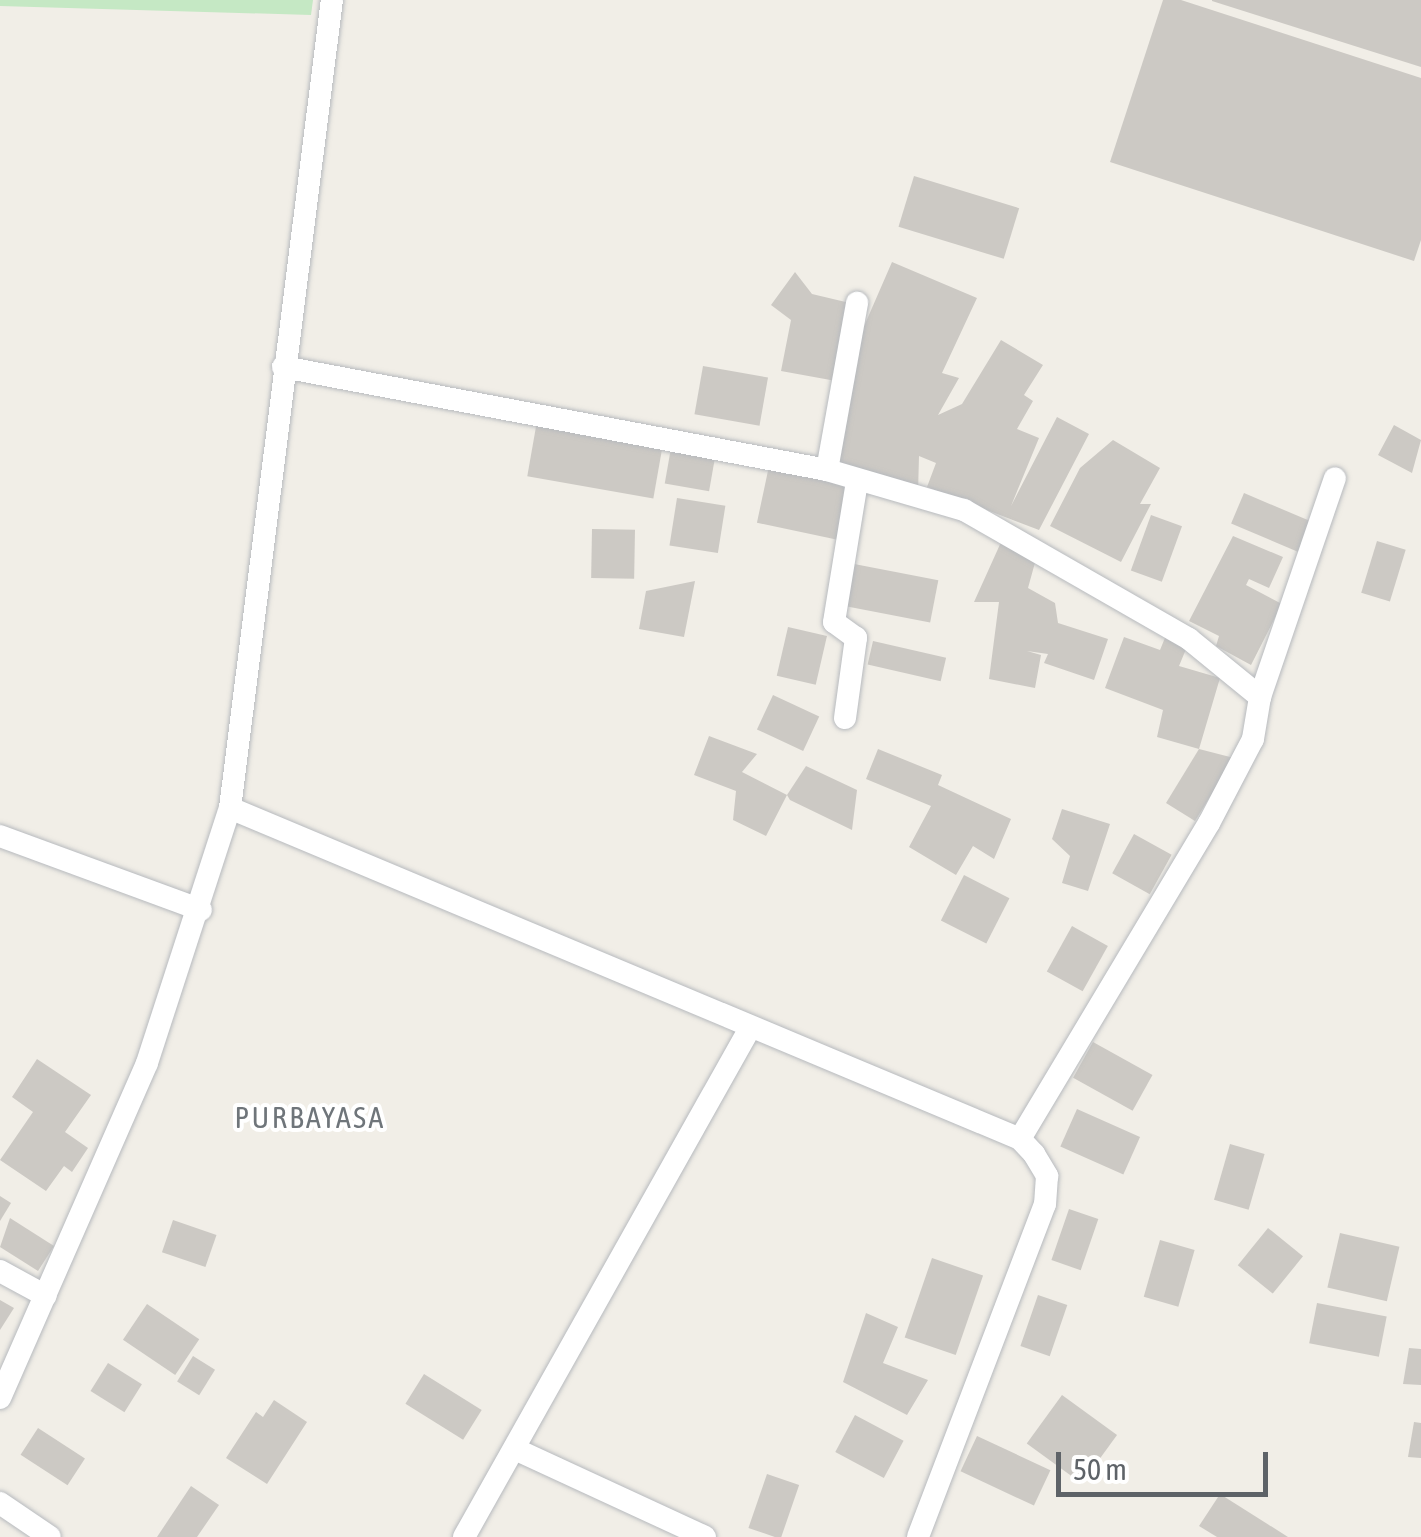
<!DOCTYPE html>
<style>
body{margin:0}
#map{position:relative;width:1421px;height:1537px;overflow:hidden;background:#f1eee7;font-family:"Asap Condensed",sans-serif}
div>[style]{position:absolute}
.green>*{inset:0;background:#c5e8c4}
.building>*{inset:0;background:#ccc9c4;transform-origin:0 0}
.roads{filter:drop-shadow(0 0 2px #b7babe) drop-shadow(0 0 2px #b7babe)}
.minor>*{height:22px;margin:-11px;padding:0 11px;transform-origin:11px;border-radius:11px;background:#fff}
span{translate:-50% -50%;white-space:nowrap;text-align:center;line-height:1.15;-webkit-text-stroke:8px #fff;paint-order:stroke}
.quarter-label{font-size:30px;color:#6f757a;letter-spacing:2.5px}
.scale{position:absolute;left:1056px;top:1452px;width:212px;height:45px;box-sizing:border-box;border:5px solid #5e6368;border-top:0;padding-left:12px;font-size:30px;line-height:35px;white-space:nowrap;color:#5e6368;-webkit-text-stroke:8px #fff;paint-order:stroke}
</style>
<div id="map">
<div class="green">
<i style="clip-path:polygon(0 0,313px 0,311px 15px,0 6px)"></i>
</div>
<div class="building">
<i style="clip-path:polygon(1163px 0,1181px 0,1421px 78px,1421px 240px,1414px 261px,1110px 162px)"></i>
<i style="clip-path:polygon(1212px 0,1421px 0,1421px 67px,1212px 1px)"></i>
<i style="left:914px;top:176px;width:110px;height:53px;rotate:17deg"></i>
<i style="clip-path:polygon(892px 262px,977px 298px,942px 373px,959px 378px,938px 415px,962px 404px,1001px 340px,1043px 365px,1024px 395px,1033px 401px,1017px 429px,1039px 438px,1011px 506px,1057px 417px,1089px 434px,1039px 530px,927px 487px,936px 463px,919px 456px,918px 493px,829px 468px,855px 347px)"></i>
<i style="clip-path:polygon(795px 272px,812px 294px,854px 304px,836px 381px,781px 371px,791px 320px,771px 305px)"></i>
<i style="left:703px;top:366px;width:66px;height:49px;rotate:10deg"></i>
<i style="left:537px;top:421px;width:128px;height:56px;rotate:10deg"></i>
<i style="clip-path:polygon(1394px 425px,1421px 440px,1412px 473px,1378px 455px)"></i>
<i style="clip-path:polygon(1113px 440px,1160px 468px,1140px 504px,1151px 504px,1121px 562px,1050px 526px,1080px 468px)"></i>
<i style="left:671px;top:448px;width:45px;height:36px;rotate:10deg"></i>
<i style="left:769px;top:466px;width:86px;height:58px;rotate:12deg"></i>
<i style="left:1244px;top:493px;width:75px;height:33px;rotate:23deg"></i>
<i style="left:677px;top:498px;width:49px;height:48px;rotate:9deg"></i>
<i style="left:1151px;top:515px;width:33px;height:59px;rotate:20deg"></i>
<i style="left:592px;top:529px;width:43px;height:49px;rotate:1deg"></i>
<i style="clip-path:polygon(1233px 536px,1283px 557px,1269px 588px,1249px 579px,1246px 585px,1282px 604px,1251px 665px,1216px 646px,1219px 636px,1189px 621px)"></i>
<i style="clip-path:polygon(1002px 540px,1036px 559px,1028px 588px,1055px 603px,1058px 623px,1108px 639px,1094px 680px,1044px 663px,1048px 654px,1027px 651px,1041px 655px,1035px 688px,989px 679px,999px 602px,974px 602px)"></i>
<i style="left:1377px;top:541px;width:30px;height:54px;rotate:17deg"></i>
<i style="left:849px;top:563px;width:91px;height:43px;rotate:11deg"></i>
<i style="clip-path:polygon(695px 581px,684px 637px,639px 629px,646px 591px)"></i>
<i style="left:788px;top:627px;width:40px;height:50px;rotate:13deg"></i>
<i style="clip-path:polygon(1167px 633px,1189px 642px,1179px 666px,1220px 678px,1199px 749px,1157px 737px,1163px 710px,1105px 688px,1124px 637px,1160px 650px)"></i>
<i style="left:873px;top:641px;width:75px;height:24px;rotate:13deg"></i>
<i style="left:773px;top:695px;width:51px;height:38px;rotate:25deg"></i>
<i style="clip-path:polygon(709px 736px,757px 754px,742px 772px,787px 795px,766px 836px,733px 820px,736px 791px,694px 775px)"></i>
<i style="clip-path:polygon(878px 749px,942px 775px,938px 785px,1011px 819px,994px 859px,973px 846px,956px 875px,909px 847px,931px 806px,866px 779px)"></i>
<i style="clip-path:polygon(1199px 749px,1234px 758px,1195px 821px,1166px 803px)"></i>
<i style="clip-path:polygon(806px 766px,857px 790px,852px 830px,790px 800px,787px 795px)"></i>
<i style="clip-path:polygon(1062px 809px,1110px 824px,1088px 891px,1062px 883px,1070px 856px,1052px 839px)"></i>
<i style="left:1134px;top:834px;width:43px;height:45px;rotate:29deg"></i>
<i style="left:964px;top:875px;width:51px;height:51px;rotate:27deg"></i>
<i style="left:1072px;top:926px;width:41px;height:52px;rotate:29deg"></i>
<i style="left:1093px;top:1042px;width:68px;height:41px;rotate:29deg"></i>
<i style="clip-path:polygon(37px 1059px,91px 1095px,65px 1132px,88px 1148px,72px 1172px,64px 1166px,46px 1191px,0 1160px,33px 1112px,12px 1097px)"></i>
<i style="left:1077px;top:1109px;width:69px;height:41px;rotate:24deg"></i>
<i style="left:1230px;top:1144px;width:36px;height:58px;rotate:16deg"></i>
<i style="clip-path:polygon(0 1196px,11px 1203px,0 1221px)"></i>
<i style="left:1069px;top:1209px;width:31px;height:54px;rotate:19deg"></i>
<i style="clip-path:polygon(10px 1218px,54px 1246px,38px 1271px,0 1247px)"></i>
<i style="left:173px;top:1220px;width:46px;height:34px;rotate:19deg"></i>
<i style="left:1268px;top:1228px;width:45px;height:48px;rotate:39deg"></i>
<i style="left:1340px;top:1233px;width:61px;height:56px;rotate:13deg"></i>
<i style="left:1160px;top:1240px;width:36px;height:59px;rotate:16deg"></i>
<i style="left:932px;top:1258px;width:54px;height:84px;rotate:19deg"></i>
<i style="left:1038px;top:1295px;width:31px;height:54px;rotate:19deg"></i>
<i style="clip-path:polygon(0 1300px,14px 1308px,0 1330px)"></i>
<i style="left:1317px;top:1303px;width:71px;height:41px;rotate:11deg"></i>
<i style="left:147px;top:1304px;width:63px;height:43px;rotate:34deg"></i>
<i style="clip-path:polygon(866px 1313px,898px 1327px,883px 1363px,928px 1380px,907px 1415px,843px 1382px)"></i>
<i style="clip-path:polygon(1409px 1348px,1421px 1349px,1421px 1385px,1403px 1384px)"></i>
<i style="left:193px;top:1356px;width:26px;height:30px;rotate:32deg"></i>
<i style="left:108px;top:1363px;width:40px;height:33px;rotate:32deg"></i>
<i style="left:424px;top:1374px;width:68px;height:35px;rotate:32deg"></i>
<i style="left:1062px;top:1395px;width:68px;height:60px;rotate:36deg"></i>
<i style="clip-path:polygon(274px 1400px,307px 1422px,267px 1484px,226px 1458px,256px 1412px,263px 1417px)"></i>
<i style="left:855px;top:1415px;width:55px;height:42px;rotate:28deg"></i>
<i style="clip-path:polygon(1414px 1422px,1421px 1423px,1421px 1458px,1408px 1457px)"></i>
<i style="left:38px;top:1428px;width:56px;height:32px;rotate:33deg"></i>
<i style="left:977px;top:1436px;width:81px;height:39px;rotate:25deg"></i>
<i style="left:767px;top:1474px;width:34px;height:57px;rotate:19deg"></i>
<i style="clip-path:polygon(191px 1486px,219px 1505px,197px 1537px,157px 1537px)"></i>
<i style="clip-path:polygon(1220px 1494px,1288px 1537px,1217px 1537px,1199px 1526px)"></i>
</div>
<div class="roads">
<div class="minor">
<i style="left:283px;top:367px;width:554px;rotate:10.72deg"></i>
<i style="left:827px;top:470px;width:143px;rotate:16.3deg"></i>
<i style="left:964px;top:510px;width:259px;rotate:29.8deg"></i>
<i style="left:1189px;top:639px;width:92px;rotate:39.2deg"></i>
<i style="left:1260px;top:697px;width:43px;rotate:99.5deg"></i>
<i style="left:1253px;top:739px;width:95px;rotate:117.6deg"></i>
<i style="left:1209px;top:823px;width:368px;rotate:120.9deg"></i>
<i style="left:827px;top:470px;width:170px;rotate:-79.8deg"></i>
<i style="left:1260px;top:697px;width:231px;rotate:-71.1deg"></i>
<i style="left:845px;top:718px;width:81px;rotate:-82.2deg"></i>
<i style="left:856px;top:638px;width:27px;rotate:-144deg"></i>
<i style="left:834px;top:622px;width:143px;rotate:-80.7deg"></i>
<i style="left:230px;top:808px;width:857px;rotate:22.73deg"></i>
<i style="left:1020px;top:1139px;width:21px;rotate:47deg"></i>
<i style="left:1034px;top:1154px;width:26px;rotate:59deg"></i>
<i style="left:1047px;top:1176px;width:28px;rotate:94deg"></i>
<i style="left:1045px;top:1204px;width:356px;rotate:110.9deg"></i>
<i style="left:0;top:836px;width:214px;rotate:20.2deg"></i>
<i style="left:0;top:1271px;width:52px;rotate:28.5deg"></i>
<i style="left:0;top:1398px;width:366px;rotate:-66.3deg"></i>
<i style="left:147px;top:1063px;width:268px;rotate:-72deg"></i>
<i style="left:230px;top:808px;width:814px;rotate:-82.81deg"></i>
<i style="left:517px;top:1450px;width:207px;rotate:24.8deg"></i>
<i style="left:0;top:1503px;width:60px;rotate:34.2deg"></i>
<i style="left:464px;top:1537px;width:584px;rotate:-60.67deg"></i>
</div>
</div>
<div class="quarter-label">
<span style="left:310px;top:1117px">PURBAYASA</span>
</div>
<div class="scale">50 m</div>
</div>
